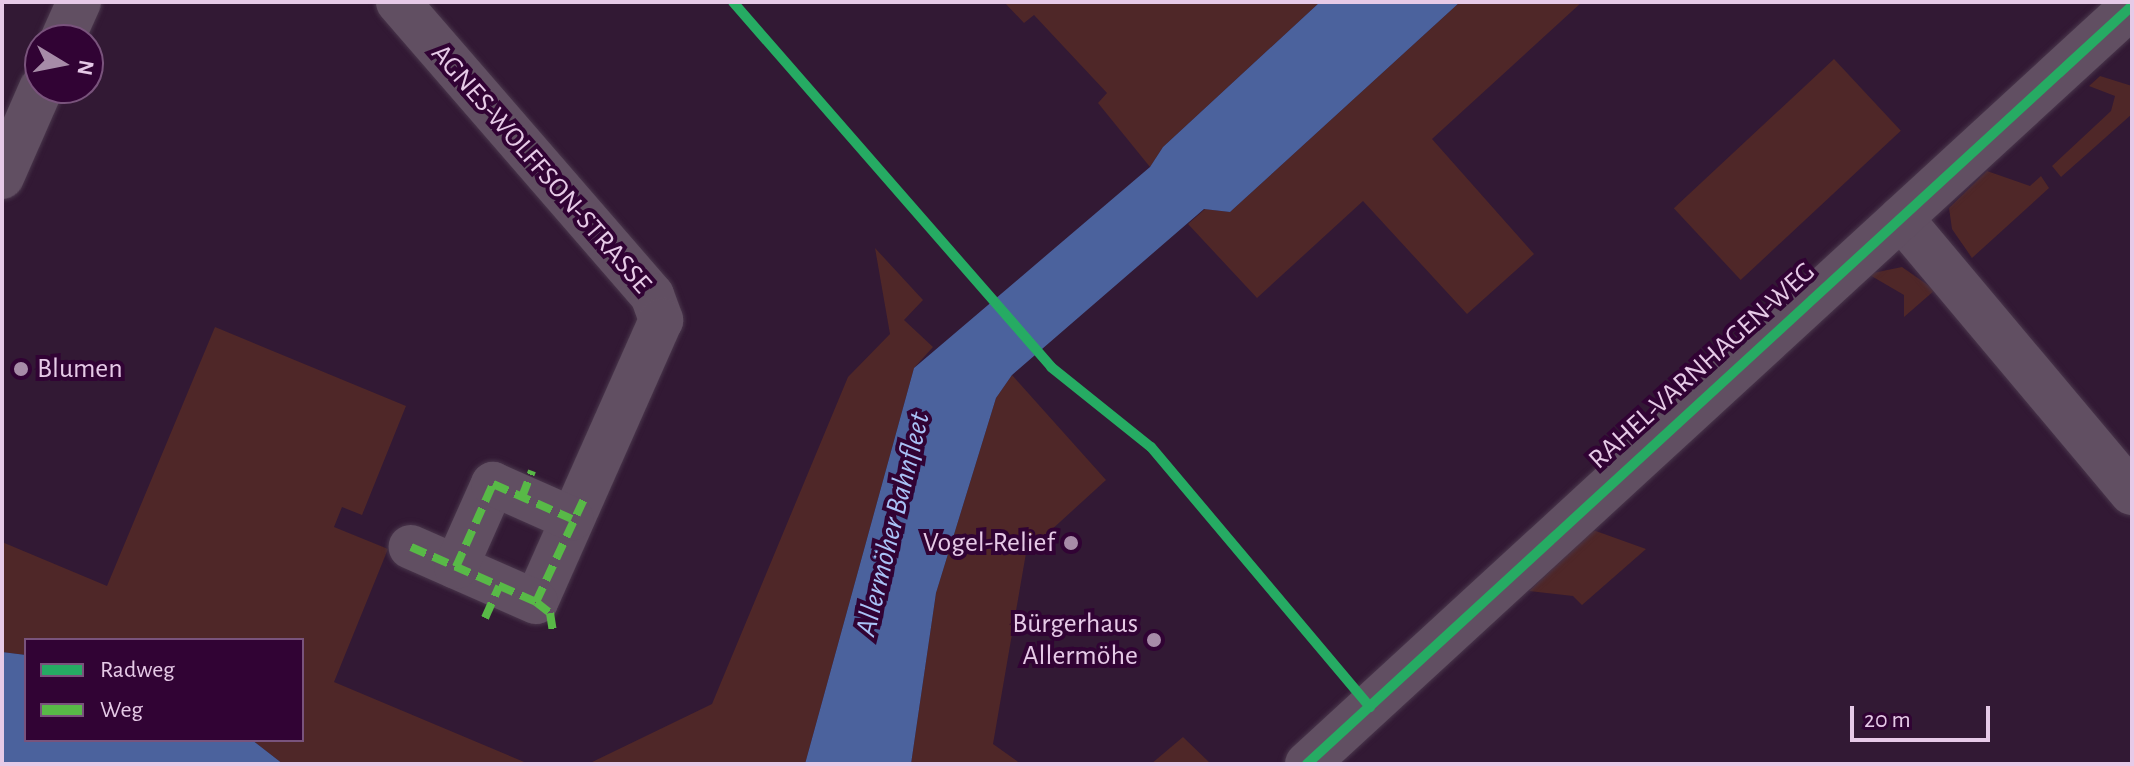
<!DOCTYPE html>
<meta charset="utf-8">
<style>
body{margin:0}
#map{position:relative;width:2134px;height:766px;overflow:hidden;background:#321934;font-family:"Alegreya Sans",sans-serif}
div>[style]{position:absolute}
.green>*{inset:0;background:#4f2728;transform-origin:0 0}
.water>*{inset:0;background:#4b629d}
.roads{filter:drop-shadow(0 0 2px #49364b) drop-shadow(0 0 2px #49364b)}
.minor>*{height:44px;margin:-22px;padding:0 22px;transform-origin:22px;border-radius:22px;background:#614f62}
.tertiary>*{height:44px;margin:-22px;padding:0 22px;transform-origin:22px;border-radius:22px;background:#614f62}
.quiet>*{height:8px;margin-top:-4px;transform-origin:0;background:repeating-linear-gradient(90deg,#58b947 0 16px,transparent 0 24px)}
.cycleway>*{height:10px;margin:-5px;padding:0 5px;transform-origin:5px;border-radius:5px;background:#26ab63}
.dots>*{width:22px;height:22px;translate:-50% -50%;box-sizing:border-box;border:4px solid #310334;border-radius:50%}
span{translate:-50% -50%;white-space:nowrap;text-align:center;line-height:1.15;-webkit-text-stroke:8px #310334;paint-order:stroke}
.street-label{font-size:28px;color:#e6cae7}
.poi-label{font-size:28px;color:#e6cae7}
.left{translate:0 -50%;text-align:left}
.right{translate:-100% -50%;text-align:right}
.water-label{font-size:30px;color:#a9c2f6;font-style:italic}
.frame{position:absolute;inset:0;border:4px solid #e6cae7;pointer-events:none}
.legend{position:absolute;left:24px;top:638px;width:280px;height:104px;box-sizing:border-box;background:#310334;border:2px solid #79537c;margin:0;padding:10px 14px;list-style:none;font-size:24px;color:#e6cae7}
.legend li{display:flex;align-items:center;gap:16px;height:40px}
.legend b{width:40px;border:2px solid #79537c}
.north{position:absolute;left:24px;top:24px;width:80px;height:80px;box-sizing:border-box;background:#310334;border:2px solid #79537c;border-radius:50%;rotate:100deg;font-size:22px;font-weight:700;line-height:32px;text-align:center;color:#e6cae7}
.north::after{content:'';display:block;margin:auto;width:28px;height:36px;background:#a78ca8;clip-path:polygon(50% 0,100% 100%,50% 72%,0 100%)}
.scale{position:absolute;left:1850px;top:706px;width:140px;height:36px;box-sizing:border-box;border:4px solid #e6cae7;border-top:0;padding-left:10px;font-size:24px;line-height:28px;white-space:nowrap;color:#e6cae7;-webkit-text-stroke:6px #310334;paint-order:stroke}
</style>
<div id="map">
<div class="green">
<i style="clip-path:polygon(1004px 2px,1320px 2px,1163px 147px,1150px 167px,1098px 103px,1107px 93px,1034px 15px,1024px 23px)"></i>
<i style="clip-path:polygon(1460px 2px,1582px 2px,1432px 139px,1534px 254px,1467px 314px,1363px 201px,1257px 298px,1188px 224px,1205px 209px,1230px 212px)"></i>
<i style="left:1834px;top:59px;width:98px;height:219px;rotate:47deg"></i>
<i style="clip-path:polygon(2100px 76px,2132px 86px,2132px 114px,2061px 177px,2052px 166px,2111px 111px,2115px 96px,2089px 86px)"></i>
<i style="clip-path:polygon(1987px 171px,2030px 186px,2041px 176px,2049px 188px,1972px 258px,1952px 229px,1949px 208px)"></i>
<i style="clip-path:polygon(875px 248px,923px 300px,904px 320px,933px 347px,914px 368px,805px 764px,588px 764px,712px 704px,848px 377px,890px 334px)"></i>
<i style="clip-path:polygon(1902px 267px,1935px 290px,1904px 317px,1904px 295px,1868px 274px)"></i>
<i style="clip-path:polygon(215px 327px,406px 406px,362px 515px,342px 507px,334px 527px,388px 549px,334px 682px,529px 764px,283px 764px,252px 740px,302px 740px,302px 640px,26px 640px,26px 655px,2px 652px,2px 542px,107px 586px)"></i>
<i style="clip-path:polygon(1012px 375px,1106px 480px,1026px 553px,993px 744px,1021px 764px,911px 764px,936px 593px,996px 398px)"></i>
<i style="clip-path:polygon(1593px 530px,1646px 549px,1582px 605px,1573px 596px,1529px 591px)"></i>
<i style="clip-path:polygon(1183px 737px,1211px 764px,1151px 764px)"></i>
</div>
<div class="water">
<i style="clip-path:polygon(1320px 2px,1460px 2px,1230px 212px,1204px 209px,1012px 375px,996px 398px,936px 593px,911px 764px,805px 764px,914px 368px,1150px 167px,1163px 147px)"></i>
<i style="clip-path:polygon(2px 652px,26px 655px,26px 740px,252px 740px,283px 764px,2px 764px)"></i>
</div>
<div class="roads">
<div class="minor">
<i style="left:398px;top:2px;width:388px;rotate:49.1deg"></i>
<i style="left:652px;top:295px;width:27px;rotate:70deg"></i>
<i style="left:661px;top:320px;width:308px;rotate:113.9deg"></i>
<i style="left:536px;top:602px;width:137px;rotate:-156.3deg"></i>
<i style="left:62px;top:40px;width:42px;rotate:-65.9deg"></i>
<i style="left:2px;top:177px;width:97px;rotate:-66.3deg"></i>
<i style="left:1901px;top:218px;width:359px;rotate:50deg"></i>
<i style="left:456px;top:567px;width:91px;rotate:-66deg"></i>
<i style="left:493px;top:484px;width:86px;rotate:23.9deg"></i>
</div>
<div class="tertiary">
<i style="left:1307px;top:764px;width:1120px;rotate:-42.58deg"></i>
</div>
</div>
<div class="quiet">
<i style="left:522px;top:497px;width:28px;rotate:-69deg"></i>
<i style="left:411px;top:547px;width:137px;rotate:23.7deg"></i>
<i style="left:536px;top:602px;width:118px;rotate:-65deg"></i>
<i style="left:456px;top:567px;width:91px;rotate:-66deg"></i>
<i style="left:493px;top:484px;width:86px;rotate:23.9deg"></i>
<i style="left:536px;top:602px;width:18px;rotate:38deg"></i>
<i style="left:550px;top:613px;width:20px;rotate:81deg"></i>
<i style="left:485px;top:618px;width:35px;rotate:-66deg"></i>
</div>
<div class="cycleway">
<i style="left:733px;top:2px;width:484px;rotate:48.9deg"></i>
<i style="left:1051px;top:367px;width:128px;rotate:38.7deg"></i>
<i style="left:1151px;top:447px;width:340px;rotate:49.9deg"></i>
<i style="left:1307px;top:764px;width:1120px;rotate:-42.58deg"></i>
</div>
<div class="dots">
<i style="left:21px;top:369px;background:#a78ca8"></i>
<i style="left:1071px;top:543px;background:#a78ca8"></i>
<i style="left:1154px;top:640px;background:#a78ca8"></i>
</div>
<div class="street-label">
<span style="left:541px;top:169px;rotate:49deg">AGNES-WOLFFSON-STRASSE</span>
<span style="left:1702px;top:366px;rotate:-42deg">RAHEL-VARNHAGEN-WEG</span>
</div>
<div class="poi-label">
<span class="left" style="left:37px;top:369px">Blumen</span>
<span class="right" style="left:1055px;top:543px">Vogel-Relief</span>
<span class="right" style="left:1138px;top:640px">Bürgerhaus<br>Allermöhe</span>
</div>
<div class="water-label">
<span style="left:893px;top:524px;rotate:-76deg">Allermöher Bahnfleet</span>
</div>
<div class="frame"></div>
<ul class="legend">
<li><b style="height:10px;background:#26ab63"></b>Radweg</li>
<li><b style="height:10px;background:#58b947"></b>Weg</li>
</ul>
<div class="north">N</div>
<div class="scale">20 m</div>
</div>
